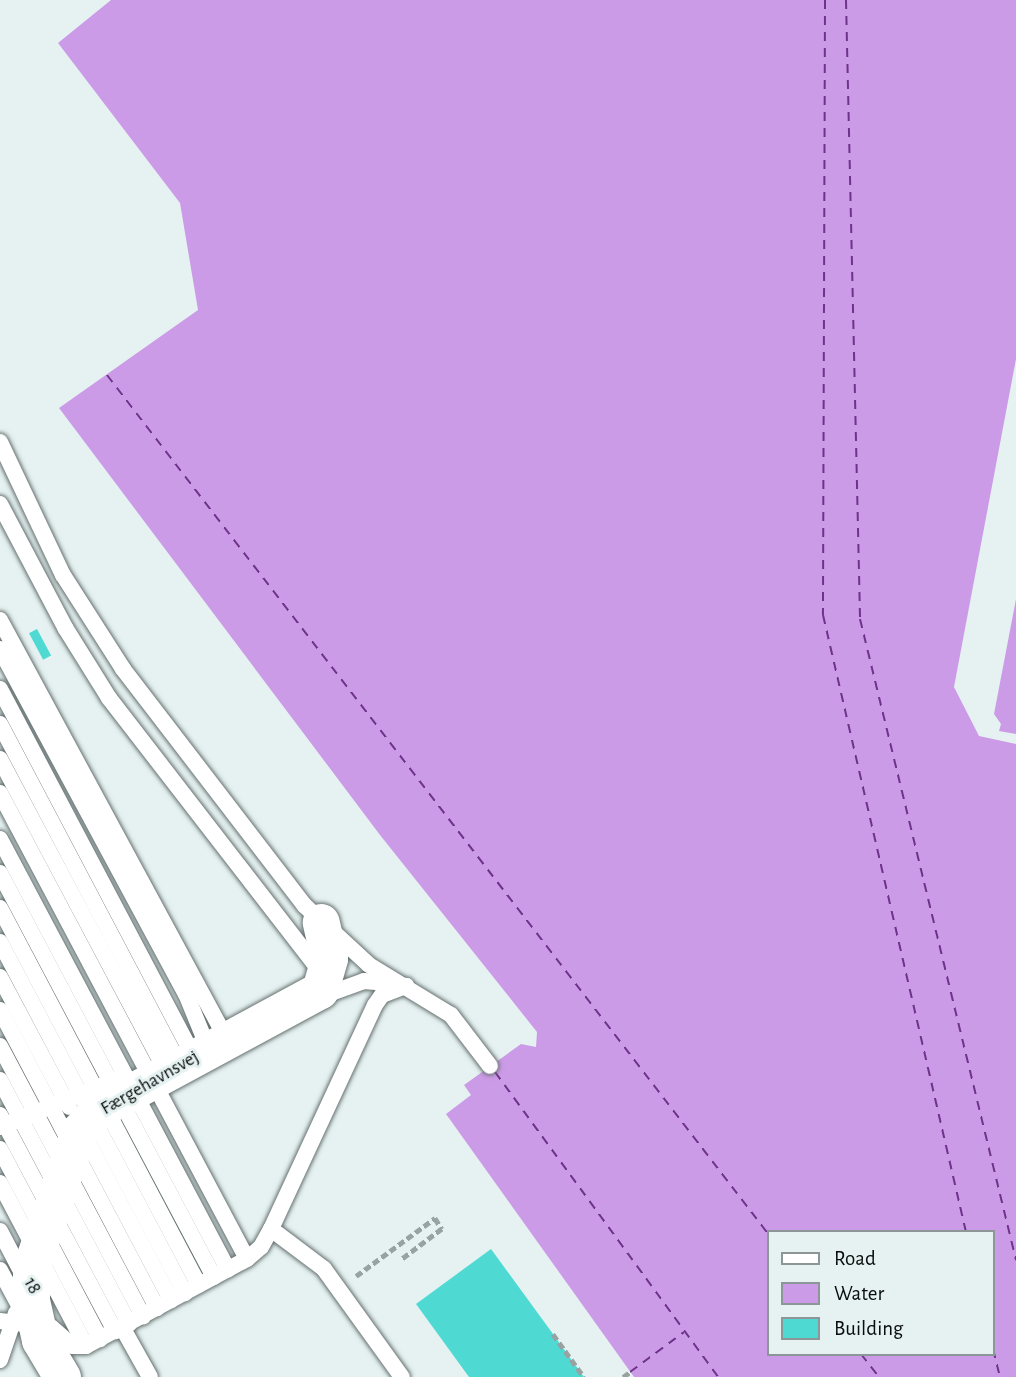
<!DOCTYPE html>
<meta charset="utf-8">
<style>
body{margin:0}
#map{position:relative;width:1016px;height:1377px;overflow:hidden;background:#e5f2f1;font-family:"Alegreya Sans",sans-serif}
div>[style]{position:absolute}
.water>*{inset:0;background:#cc9be7}
.ferry>*{height:2px;margin-top:-1px;transform-origin:0;background:repeating-linear-gradient(90deg,#6e328b 0 9px,transparent 0 16px)}
.building>*{inset:0;background:#4fd9d3;transform-origin:0 0}
.path>*{height:4.5px;margin-top:-2.25px;transform-origin:0;background:repeating-linear-gradient(90deg,#98a2a1 0 7px,transparent 0 10.5px)}
.roads{filter:drop-shadow(0 0 2px #65706f) drop-shadow(0 0 2px #65706f)}
.service>*{height:16px;margin:-8px;padding:0 8px;transform-origin:8px;border-radius:8px;background:#fff}
.tertiary>*{height:37px;margin:-18.5px;padding:0 18.5px;transform-origin:18.5px;border-radius:18.5px;background:#fff}
span{translate:-50% -50%;white-space:nowrap;text-align:center;line-height:1.15;-webkit-text-stroke:6px #e5f2f1;paint-order:stroke}
.street-label{font-size:19px;color:#090d0d}
.legend{position:absolute;left:767px;top:1230px;width:228px;height:126px;box-sizing:border-box;background:#e5f2f1;border:2px solid #8d9696;margin:0;padding:9px 12px;list-style:none;font-size:21px;color:#090d0d}
.legend li{display:flex;align-items:center;gap:14px;height:35px}
.legend b{width:35px;border:2px solid #8d9696}
</style>
<div id="map">
<div class="water">
<i style="clip-path:polygon(evenodd,111px 0,1016px 0,1016px 359px,954px 687px,979px 736px,1016px 744px,1016px 1377px,634px 1377px,446px 1114px,471px 1095px,464px 1085px,521px 1044px,536px 1047px,537px 1032px,380px 835px,59px 408px,198px 310px,180px 203px,58px 43px,111px 0,769px 1232px,993px 1232px,993px 1354px,769px 1354px,769px 1232px)"></i>
<i style="clip-path:polygon(1016px 599px,1016px 734px,999px 731px,1001px 724px,994px 714px)"></i>
</div>
<div class="ferry">
<i style="left:825px;top:0;width:615px;rotate:90.19deg"></i>
<i style="left:823px;top:615px;width:633px;rotate:76.95deg"></i>
<i style="left:846px;top:0;width:619px;rotate:88.7deg"></i>
<i style="left:860px;top:619px;width:660px;rotate:76.32deg"></i>
<i style="left:107px;top:375px;width:1085px;rotate:52.41deg"></i>
<i style="left:495px;top:1072px;width:378px;rotate:53.8deg"></i>
<i style="left:993px;top:1349px;width:29px;rotate:76deg"></i>
<i style="left:861px;top:1354px;width:29px;rotate:52deg"></i>
<i style="left:630px;top:1372px;width:67px;rotate:-36.5deg"></i>
</div>
<div class="building">
<i style="left:37px;top:629px;width:30px;height:9px;rotate:62deg"></i>
<i style="clip-path:polygon(491px 1249px,553px 1334px,584px 1377px,469px 1377px,416px 1304px)"></i>
</div>
<div class="path">
<i style="left:356px;top:1276px;width:98px;rotate:-36.3deg"></i>
<i style="left:435px;top:1218px;width:13px;rotate:58deg"></i>
<i style="left:442px;top:1229px;width:51px;rotate:142.9deg"></i>
<i style="left:553px;top:1334px;width:53px;rotate:54.2deg"></i>
<i style="left:623px;top:1377px;width:9px;rotate:-36deg"></i>
</div>
<div class="roads">
<div class="service">
<i style="left:0;top:442px;width:147px;rotate:64.7deg"></i>
<i style="left:63px;top:575px;width:112px;rotate:57.4deg"></i>
<i style="left:123px;top:669px;width:297px;rotate:52.5deg"></i>
<i style="left:304px;top:905px;width:88px;rotate:42.7deg"></i>
<i style="left:369px;top:965px;width:96px;rotate:31.4deg"></i>
<i style="left:451px;top:1015px;width:64px;rotate:52.6deg"></i>
<i style="left:0;top:504px;width:141px;rotate:62.2deg"></i>
<i style="left:66px;top:629px;width:81px;rotate:58.1deg"></i>
<i style="left:109px;top:698px;width:349px;rotate:52.3deg"></i>
<i style="left:0;top:620px;width:472px;rotate:61.6deg"></i>
<i style="left:0;top:649px;width:392px;rotate:61.7deg"></i>
<i style="left:186px;top:994px;width:53px;rotate:67.8deg"></i>
<i style="left:0;top:689px;width:408px;rotate:62.2deg"></i>
<i style="left:0;top:724px;width:375px;rotate:62.2deg"></i>
<i style="left:0;top:759px;width:343px;rotate:62deg"></i>
<i style="left:0;top:793px;width:527px;rotate:62.07deg"></i>
<i style="left:0;top:839px;width:487px;rotate:62.1deg"></i>
<i style="left:0;top:873px;width:457px;rotate:62.1deg"></i>
<i style="left:0;top:908px;width:426px;rotate:62.2deg"></i>
<i style="left:0;top:942px;width:397px;rotate:62.2deg"></i>
<i style="left:0;top:977px;width:147px;rotate:62deg"></i>
<i style="left:320px;top:997px;width:47px;rotate:-20deg"></i>
<i style="left:364px;top:981px;width:32px;rotate:5deg"></i>
<i style="left:0;top:1010px;width:337px;rotate:62.2deg"></i>
<i style="left:0;top:1046px;width:306px;rotate:62.1deg"></i>
<i style="left:0;top:1080px;width:276px;rotate:62.1deg"></i>
<i style="left:0;top:1115px;width:245px;rotate:62deg"></i>
<i style="left:0;top:1127px;width:127px;rotate:-22.1deg"></i>
<i style="left:83px;top:1133px;width:189px;rotate:62.2deg"></i>
<i style="left:0;top:1149px;width:215px;rotate:62.2deg"></i>
<i style="left:0;top:1183px;width:184px;rotate:62.2deg"></i>
<i style="left:271px;top:1229px;width:66px;rotate:37deg"></i>
<i style="left:324px;top:1269px;width:133px;rotate:54.2deg"></i>
<i style="left:0;top:1231px;width:50px;rotate:62.4deg"></i>
<i style="left:0;top:1270px;width:47px;rotate:61.8deg"></i>
<i style="left:0;top:1321px;width:51px;rotate:6.7deg"></i>
<i style="left:51px;top:1327px;width:29px;rotate:41deg"></i>
<i style="left:73px;top:1346px;width:13px"></i>
<i style="left:86px;top:1346px;width:183px;rotate:-28.4deg"></i>
<i style="left:247px;top:1259px;width:18px;rotate:-41deg"></i>
<i style="left:261px;top:1247px;width:21px;rotate:-61deg"></i>
<i style="left:271px;top:1229px;width:247px;rotate:-65.1deg"></i>
<i style="left:375px;top:1005px;width:12px;rotate:-55deg"></i>
<i style="left:382px;top:995px;width:26px;rotate:-21deg"></i>
<i style="left:122px;top:1327px;width:57px;rotate:60.8deg"></i>
<i style="left:0;top:1360px;width:50px;rotate:-71.2deg"></i>
</div>
<div class="tertiary">
<i style="left:62px;top:1377px;width:43px;rotate:-120.7deg"></i>
<i style="left:40px;top:1340px;width:41px;rotate:-102.7deg"></i>
<i style="left:31px;top:1300px;width:33px;rotate:-90deg"></i>
<i style="left:31px;top:1267px;width:144px;rotate:-70.6deg"></i>
<i style="left:79px;top:1131px;width:28px;rotate:-48deg"></i>
<i style="left:98px;top:1110px;width:252px;rotate:-28.4deg"></i>
<i style="left:320px;top:990px;width:33px;rotate:-74deg"></i>
<i style="left:329px;top:958px;width:37px;rotate:-103deg"></i>
</div>
</div>
<div class="street-label">
<span style="left:150px;top:1083px;rotate:-30deg">Færgehavnsvej</span>
<span style="left:32px;top:1286px;rotate:62deg">18</span>
</div>
<ul class="legend">
<li><b style="height:9px;background:#fff"></b>Road</li>
<li><b style="height:19px;background:#cc9be7"></b>Water</li>
<li><b style="height:19px;background:#4fd9d3"></b>Building</li>
</ul>
</div>
